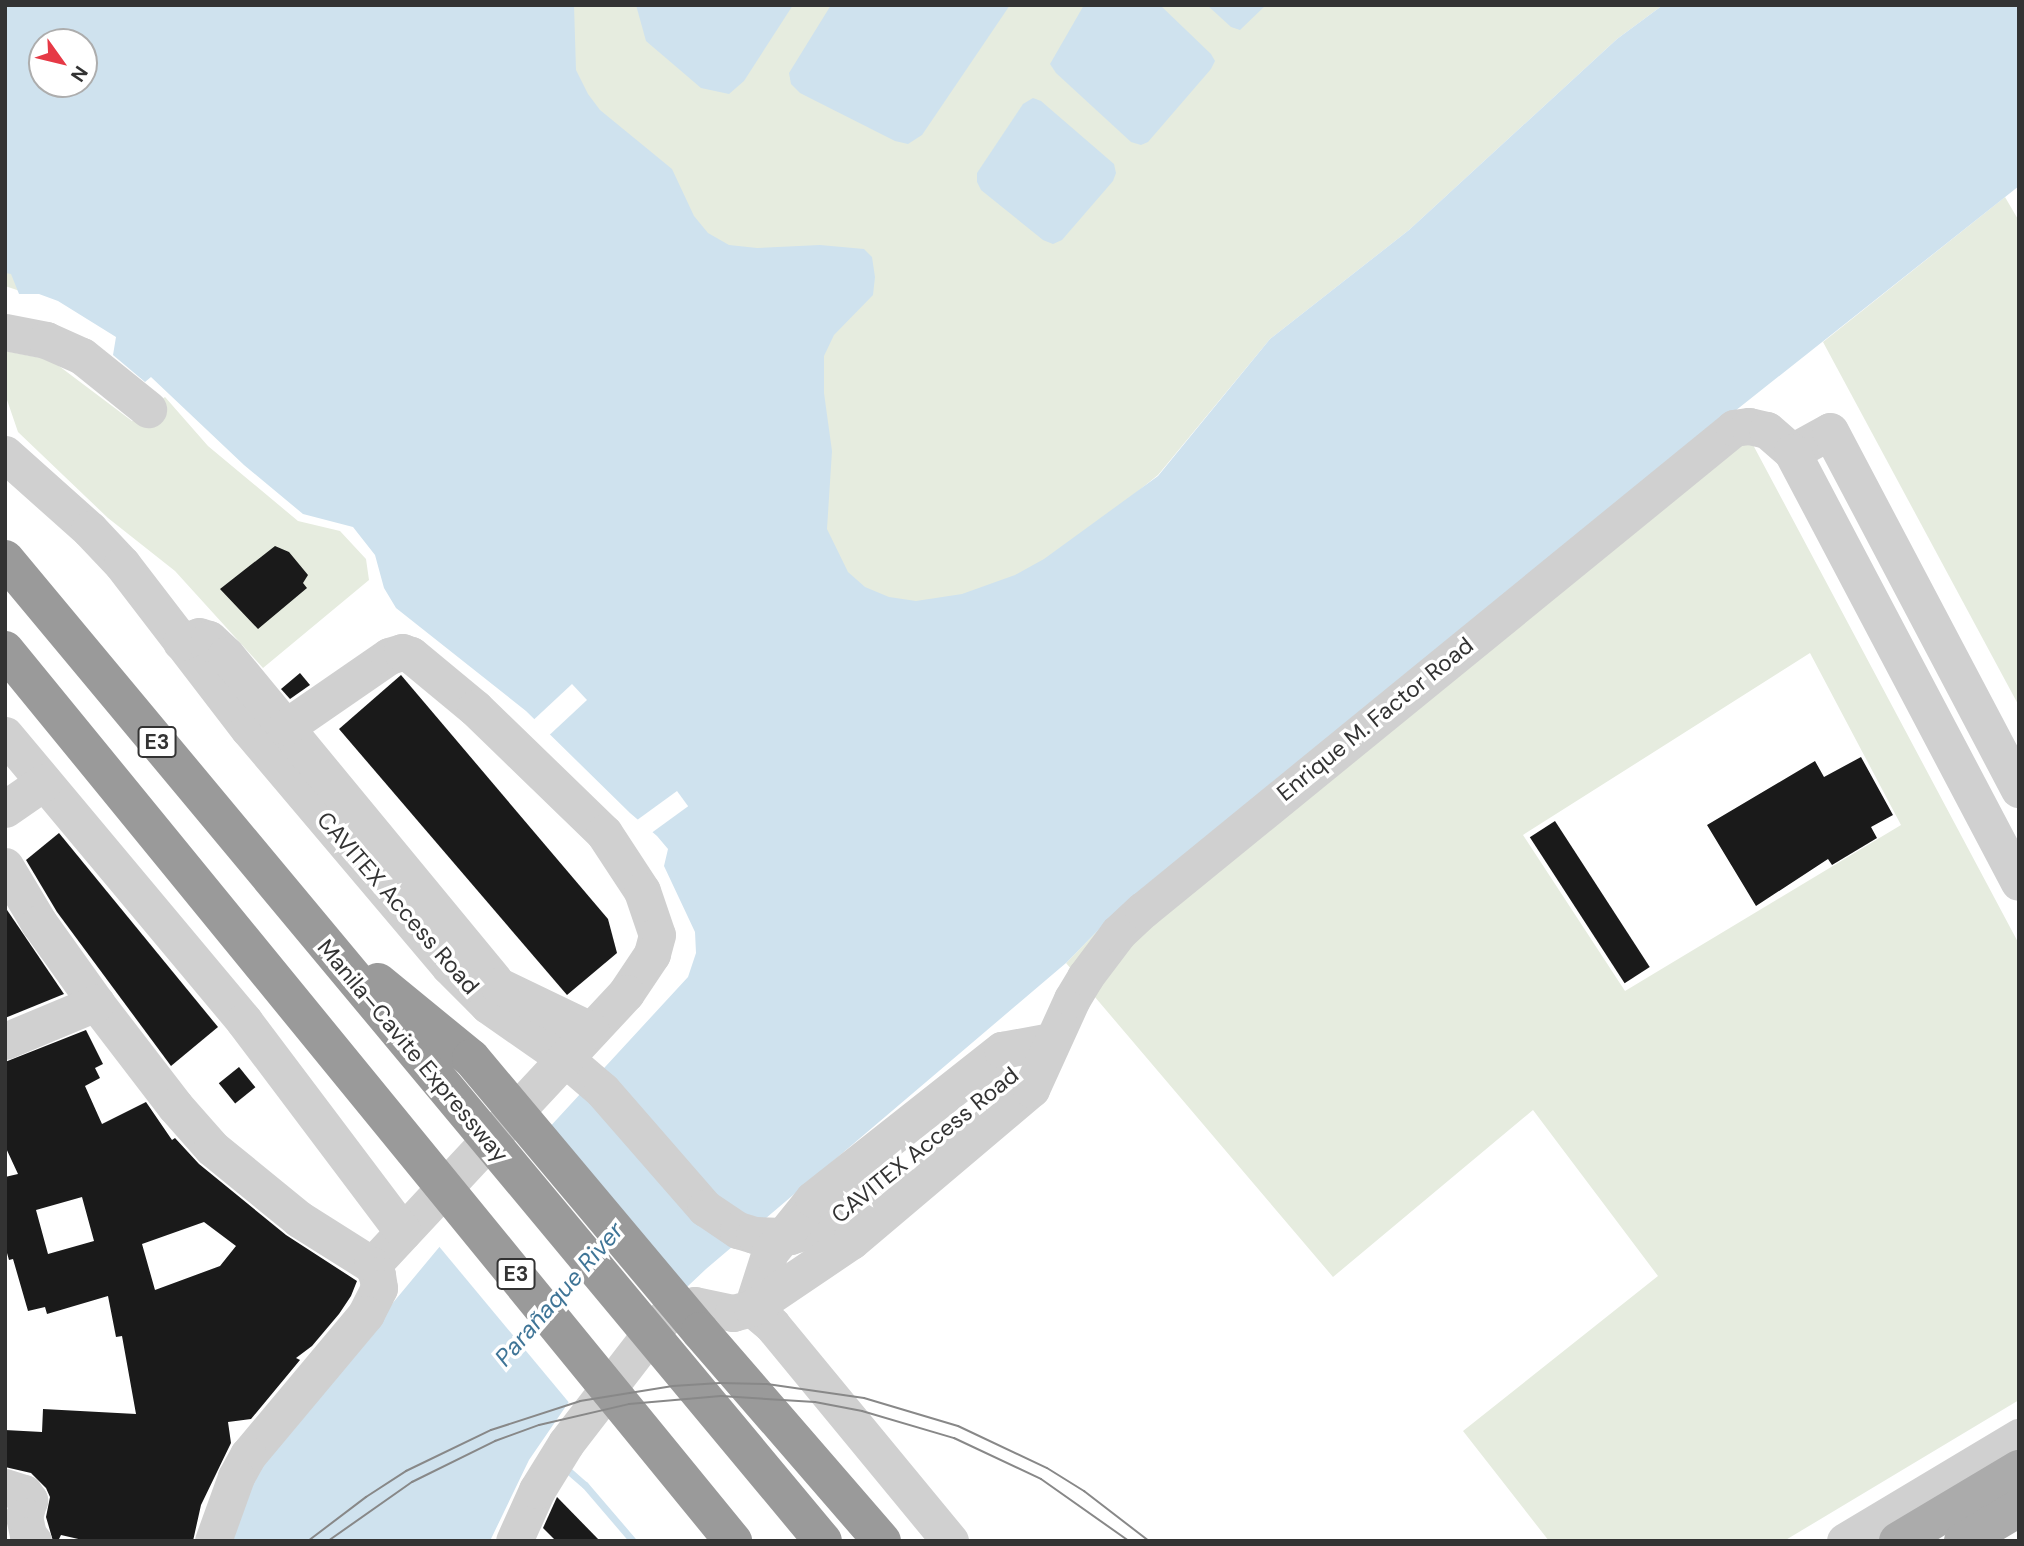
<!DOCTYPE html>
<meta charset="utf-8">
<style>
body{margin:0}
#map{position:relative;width:2024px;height:1546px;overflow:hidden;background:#fff;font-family:"DM Sans",sans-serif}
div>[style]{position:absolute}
.green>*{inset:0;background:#e6ecdf}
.water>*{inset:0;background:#cfe2ee}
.pier>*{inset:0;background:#fff;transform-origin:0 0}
.stream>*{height:7px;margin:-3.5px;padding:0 3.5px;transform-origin:3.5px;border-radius:3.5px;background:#cfe2ee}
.building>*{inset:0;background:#1a1a1a;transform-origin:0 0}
.minor>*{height:37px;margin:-18.5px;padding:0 18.5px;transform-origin:18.5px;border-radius:18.5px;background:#d0d0d0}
.major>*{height:38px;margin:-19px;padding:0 19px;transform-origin:19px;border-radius:19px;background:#ababab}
.highway>*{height:38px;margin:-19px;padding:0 19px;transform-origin:19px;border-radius:19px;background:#9a9a9a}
.tram>*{height:2px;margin:-1px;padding:0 1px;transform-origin:1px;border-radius:1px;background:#888}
span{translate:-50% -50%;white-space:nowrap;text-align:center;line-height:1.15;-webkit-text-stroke:7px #fff;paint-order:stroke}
.shield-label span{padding:2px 5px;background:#fff;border:2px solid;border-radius:5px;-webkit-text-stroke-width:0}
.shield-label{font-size:21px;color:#333;font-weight:700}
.street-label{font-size:23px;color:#333}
.water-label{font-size:24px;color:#3f7597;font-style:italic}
.frame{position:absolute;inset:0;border:7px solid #333;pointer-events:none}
.north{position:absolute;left:28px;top:28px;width:70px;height:70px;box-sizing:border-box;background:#fff;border:2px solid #adadad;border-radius:50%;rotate:124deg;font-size:19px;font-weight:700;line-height:28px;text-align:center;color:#333}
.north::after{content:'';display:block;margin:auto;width:24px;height:32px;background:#e63946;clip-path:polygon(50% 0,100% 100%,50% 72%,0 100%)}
</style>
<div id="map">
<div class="green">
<i style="clip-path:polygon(evenodd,5px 5px,1663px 5px,1617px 39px,1409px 230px,1270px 339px,1158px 475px,922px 665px,230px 149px,29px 294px,5px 286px,5px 5px,42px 42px,84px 42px,84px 84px,42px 84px,42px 42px)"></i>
<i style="clip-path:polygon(2005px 197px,2019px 221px,2019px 706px,1823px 342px)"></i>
<i style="clip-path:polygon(5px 351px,51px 360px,132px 421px,165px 397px,208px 446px,298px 521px,340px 531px,366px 559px,369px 580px,263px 668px,175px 571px,108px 518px,18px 432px,5px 394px)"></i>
<i style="clip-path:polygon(evenodd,1735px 411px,2019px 944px,2019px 1400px,1784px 1541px,1549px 1541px,1463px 1431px,1658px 1276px,1533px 1110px,1333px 1277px,1066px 963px,1113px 915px,1735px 411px,1810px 653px,1901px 825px,1625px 991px,1523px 835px,1810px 653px)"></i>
</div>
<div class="water">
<i style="clip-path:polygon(evenodd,5px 5px,574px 5px,576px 70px,588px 94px,600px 110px,672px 169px,694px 216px,708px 233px,729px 245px,757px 248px,820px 245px,864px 249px,872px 257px,875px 277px,873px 295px,834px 335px,824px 356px,824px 393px,832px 451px,827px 529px,848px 572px,865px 587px,889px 597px,916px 601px,962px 594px,1015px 575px,1044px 559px,1158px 476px,1270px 339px,1409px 230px,1617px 39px,1663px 5px,2019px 5px,2019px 186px,1735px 411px,1113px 915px,1066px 963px,706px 1269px,575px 1393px,529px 1460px,490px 1541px,224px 1541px,258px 1465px,441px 1245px,688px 977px,696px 953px,695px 932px,664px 866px,668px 849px,657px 836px,630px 813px,526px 711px,396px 608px,384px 588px,375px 555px,353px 527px,303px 514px,244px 465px,151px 377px,145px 382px,113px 355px,116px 337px,58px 301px,39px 294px,19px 294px,11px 274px,5px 273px,5px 5px,42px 42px,84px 42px,84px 84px,42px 84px,42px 42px)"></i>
<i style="clip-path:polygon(636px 5px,793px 5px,744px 81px,729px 94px,701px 88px,646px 41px)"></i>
<i style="clip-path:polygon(831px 5px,1010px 5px,922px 135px,908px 144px,895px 141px,800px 93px,791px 84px,789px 73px)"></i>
<i style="clip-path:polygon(1084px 5px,1160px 5px,1211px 54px,1215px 61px,1211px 69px,1148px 142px,1141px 145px,1131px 142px,1056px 73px,1050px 64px)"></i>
<i style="clip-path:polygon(1207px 5px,1266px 5px,1240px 30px,1231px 27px)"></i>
<i style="clip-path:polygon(1033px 98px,1041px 101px,1114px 164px,1116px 173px,1113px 181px,1062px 240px,1053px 244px,1043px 240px,981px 190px,977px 182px,977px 173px,1023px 104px)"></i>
</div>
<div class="pier">
<i style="left:572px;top:684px;width:22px;height:55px;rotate:47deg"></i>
<i style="left:677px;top:791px;width:19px;height:51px;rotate:54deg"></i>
<i style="clip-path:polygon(544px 1128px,684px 1295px,571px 1405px,437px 1244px)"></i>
</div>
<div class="stream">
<i style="left:563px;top:1466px;width:29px;rotate:41deg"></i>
<i style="left:585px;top:1485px;width:74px;rotate:49.4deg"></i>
</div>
<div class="building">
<i style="clip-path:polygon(275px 546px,289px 552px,308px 575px,303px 583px,307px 588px,258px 629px,220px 589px)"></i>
<i style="clip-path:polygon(300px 673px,310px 685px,290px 699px,281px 689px)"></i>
<i style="clip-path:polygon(401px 675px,608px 919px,617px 953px,567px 995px,339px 729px)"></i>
<i style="clip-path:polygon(1861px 757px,1893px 815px,1871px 827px,1877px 838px,1832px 865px,1828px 859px,1756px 906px,1707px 825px,1815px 761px,1824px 777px)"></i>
<i style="left:1555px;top:821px;width:174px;height:30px;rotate:57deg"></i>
<i style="clip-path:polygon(59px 833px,218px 1027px,171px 1066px,57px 912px,26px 860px)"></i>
<i style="clip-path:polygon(5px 907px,64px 994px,5px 1018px)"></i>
<i style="clip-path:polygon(evenodd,86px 1030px,103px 1064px,95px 1068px,100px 1078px,85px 1086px,102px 1124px,146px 1102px,172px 1140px,175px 1138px,199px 1164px,286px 1235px,357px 1281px,351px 1296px,339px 1314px,312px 1346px,296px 1358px,300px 1360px,251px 1419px,228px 1422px,231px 1443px,201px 1505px,193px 1541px,87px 1541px,61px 1535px,58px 1541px,53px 1541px,46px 1517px,50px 1497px,46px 1488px,31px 1473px,5px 1467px,5px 1430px,42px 1432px,43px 1409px,136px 1414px,122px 1336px,116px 1337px,108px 1296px,47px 1314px,45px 1307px,28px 1311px,13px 1259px,9px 1260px,5px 1246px,5px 1177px,18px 1174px,5px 1146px,5px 1062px,86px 1030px,82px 1197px,94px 1241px,48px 1254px,36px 1210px,82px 1197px,86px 1030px,204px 1222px,236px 1246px,220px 1266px,155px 1290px,142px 1244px,204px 1222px)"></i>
<i style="left:239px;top:1067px;width:26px;height:26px;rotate:51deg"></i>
<i style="clip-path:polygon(557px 1497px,600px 1541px,556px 1541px,543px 1528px)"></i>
</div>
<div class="minor">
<i style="left:5px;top:332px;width:42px;rotate:11deg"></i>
<i style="left:46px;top:340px;width:39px;rotate:24deg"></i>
<i style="left:82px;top:356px;width:85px;rotate:38.8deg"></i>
<i style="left:1792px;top:452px;width:43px;rotate:-28.9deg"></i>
<i style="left:1830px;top:431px;width:405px;rotate:62.2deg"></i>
<i style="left:5px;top:454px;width:113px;rotate:41.8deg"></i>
<i style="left:89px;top:529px;width:48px;rotate:46.7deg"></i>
<i style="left:122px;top:564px;width:207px;rotate:52.5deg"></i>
<i style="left:248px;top:728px;width:312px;rotate:49.8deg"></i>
<i style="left:449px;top:966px;width:55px;rotate:45deg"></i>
<i style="left:488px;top:1005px;width:98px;rotate:35deg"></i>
<i style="left:568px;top:1061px;width:45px;rotate:40.5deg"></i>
<i style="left:602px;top:1090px;width:157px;rotate:48.9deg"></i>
<i style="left:705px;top:1208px;width:40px;rotate:34deg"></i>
<i style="left:738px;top:1230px;width:17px;rotate:17deg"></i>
<i style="left:754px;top:1235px;width:36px;rotate:2deg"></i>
<i style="left:790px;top:1236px;width:38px;rotate:-17deg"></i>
<i style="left:826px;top:1225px;width:66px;rotate:-37deg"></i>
<i style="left:181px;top:642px;width:19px;rotate:-18deg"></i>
<i style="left:199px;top:636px;width:10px;rotate:17deg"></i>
<i style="left:209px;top:639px;width:23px;rotate:43deg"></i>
<i style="left:226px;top:655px;width:421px;rotate:50.5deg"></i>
<i style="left:286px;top:727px;width:125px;rotate:-34.6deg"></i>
<i style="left:389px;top:656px;width:14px;rotate:-17deg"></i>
<i style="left:402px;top:652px;width:9px;rotate:18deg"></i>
<i style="left:411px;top:655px;width:83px;rotate:39.6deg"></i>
<i style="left:475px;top:708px;width:180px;rotate:44.1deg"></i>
<i style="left:604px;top:833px;width:69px;rotate:56.8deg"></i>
<i style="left:642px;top:891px;width:46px;rotate:71.2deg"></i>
<i style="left:657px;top:935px;width:20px;rotate:105deg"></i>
<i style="left:652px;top:954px;width:47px;rotate:123.7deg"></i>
<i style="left:626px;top:993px;width:372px;rotate:133deg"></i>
<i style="left:5px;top:735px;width:373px;rotate:50.1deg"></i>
<i style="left:244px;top:1021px;width:264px;rotate:53deg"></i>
<i style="left:5px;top:809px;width:47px;rotate:-34.7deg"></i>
<i style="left:5px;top:866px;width:66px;rotate:59.2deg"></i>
<i style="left:39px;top:923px;width:98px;rotate:54.5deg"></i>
<i style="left:96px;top:1003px;width:130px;rotate:52.5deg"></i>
<i style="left:175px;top:1106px;width:56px;rotate:48.6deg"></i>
<i style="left:212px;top:1148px;width:112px;rotate:39.2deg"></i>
<i style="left:299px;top:1219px;width:86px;rotate:32.2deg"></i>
<i style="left:372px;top:1265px;width:11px;rotate:63deg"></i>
<i style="left:377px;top:1275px;width:13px;rotate:81deg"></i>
<i style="left:379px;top:1288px;width:29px;rotate:117deg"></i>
<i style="left:366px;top:1314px;width:184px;rotate:129.9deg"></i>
<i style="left:248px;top:1455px;width:25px;rotate:119deg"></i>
<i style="left:236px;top:1477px;width:68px;rotate:109.8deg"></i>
<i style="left:499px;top:986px;width:102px;rotate:25.6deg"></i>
<i style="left:5px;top:1041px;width:99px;rotate:-22.7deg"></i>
<i style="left:752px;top:1308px;width:59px;rotate:-72.2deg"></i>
<i style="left:770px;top:1252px;width:68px;rotate:-50.9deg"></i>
<i style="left:813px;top:1199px;width:241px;rotate:-38.3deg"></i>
<i style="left:1002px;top:1050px;width:50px;rotate:-10.4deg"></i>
<i style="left:752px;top:1308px;width:26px;rotate:40deg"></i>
<i style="left:772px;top:1325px;width:280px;rotate:50.5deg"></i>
<i style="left:5px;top:1487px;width:20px;rotate:18deg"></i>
<i style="left:24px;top:1493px;width:9px;rotate:54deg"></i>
<i style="left:29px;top:1500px;width:17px;rotate:107deg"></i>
<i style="left:24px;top:1516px;width:19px;rotate:78deg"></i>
<i style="left:28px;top:1535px;width:8px;rotate:50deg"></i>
<i style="left:514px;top:1541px;width:56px;rotate:-65.7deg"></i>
<i style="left:537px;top:1490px;width:55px;rotate:-58.3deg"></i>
<i style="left:566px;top:1443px;width:149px;rotate:-52.4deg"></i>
<i style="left:657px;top:1325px;width:18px;rotate:-43deg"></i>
<i style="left:670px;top:1313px;width:26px;rotate:-18deg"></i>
<i style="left:695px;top:1305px;width:39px;rotate:12deg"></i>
<i style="left:733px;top:1313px;width:20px;rotate:-15deg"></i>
<i style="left:752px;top:1308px;width:120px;rotate:-34.1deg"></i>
<i style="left:851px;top:1241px;width:236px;rotate:-40.2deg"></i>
<i style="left:1031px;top:1089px;width:99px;rotate:-65.5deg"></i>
<i style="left:1072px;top:999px;width:26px;rotate:-59deg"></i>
<i style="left:1085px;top:977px;width:55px;rotate:-53.1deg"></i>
<i style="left:1118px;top:933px;width:34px;rotate:-43deg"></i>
<i style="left:1143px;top:910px;width:763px;rotate:-39.2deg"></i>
<i style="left:1734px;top:428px;width:15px;rotate:-8deg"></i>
<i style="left:1749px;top:426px;width:18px;rotate:13deg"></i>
<i style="left:1767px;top:430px;width:33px;rotate:41deg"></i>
<i style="left:1792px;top:452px;width:486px;rotate:62.2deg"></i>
<i style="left:1845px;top:1541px;width:203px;rotate:-30.9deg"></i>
</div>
<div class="major">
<i style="left:1898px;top:1541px;width:141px;rotate:-30.8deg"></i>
<i style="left:1963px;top:1541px;width:65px;rotate:-30.5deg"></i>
</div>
<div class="highway">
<i style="left:5px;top:559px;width:1278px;rotate:50.21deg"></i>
<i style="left:5px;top:650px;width:1151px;rotate:50.75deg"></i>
<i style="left:378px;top:982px;width:120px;rotate:39.3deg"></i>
<i style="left:471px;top:1058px;width:356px;rotate:50deg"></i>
<i style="left:700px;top:1331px;width:278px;rotate:49.1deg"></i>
</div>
<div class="tram">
<i style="left:308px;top:1541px;width:73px;rotate:-37.2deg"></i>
<i style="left:366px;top:1497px;width:48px;rotate:-33deg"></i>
<i style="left:406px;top:1471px;width:94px;rotate:-25.8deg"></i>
<i style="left:491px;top:1430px;width:94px;rotate:-18deg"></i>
<i style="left:580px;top:1401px;width:94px;rotate:-9.2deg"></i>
<i style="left:673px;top:1386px;width:47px;rotate:-3.7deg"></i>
<i style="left:720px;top:1383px;width:47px;rotate:1.2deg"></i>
<i style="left:767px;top:1384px;width:98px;rotate:8.2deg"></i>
<i style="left:864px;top:1398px;width:98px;rotate:16.6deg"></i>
<i style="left:958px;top:1426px;width:98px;rotate:25.3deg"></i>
<i style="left:1047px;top:1468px;width:44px;rotate:31.9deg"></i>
<i style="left:1084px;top:1491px;width:82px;rotate:37.6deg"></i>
<i style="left:328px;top:1541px;width:103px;rotate:-35.1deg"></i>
<i style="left:412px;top:1482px;width:93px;rotate:-26.3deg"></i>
<i style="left:495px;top:1441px;width:47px;rotate:-20deg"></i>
<i style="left:539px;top:1425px;width:92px;rotate:-13.1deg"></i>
<i style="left:629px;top:1404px;width:92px;rotate:-5deg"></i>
<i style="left:721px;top:1396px;width:94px;rotate:3.7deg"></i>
<i style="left:815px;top:1402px;width:48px;rotate:10.8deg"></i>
<i style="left:862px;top:1411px;width:96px;rotate:16.4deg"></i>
<i style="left:954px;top:1438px;width:96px;rotate:25.2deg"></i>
<i style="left:1041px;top:1479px;width:108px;rotate:35.2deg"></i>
</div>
<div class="shield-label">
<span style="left:157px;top:742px">E3</span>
<span style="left:516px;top:1274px">E3</span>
</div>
<div class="street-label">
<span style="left:1375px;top:719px;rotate:-39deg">Enrique M. Factor Road</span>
<span style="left:398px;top:903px;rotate:49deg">CAVITEX Access Road</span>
<span style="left:413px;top:1051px;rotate:50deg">Manila–Cavite Expressway</span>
<span style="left:925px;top:1145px;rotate:-39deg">CAVITEX Access Road</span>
</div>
<div class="water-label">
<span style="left:559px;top:1294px;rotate:-49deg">Parañaque River</span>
</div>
<div class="frame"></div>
<div class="north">N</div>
</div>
